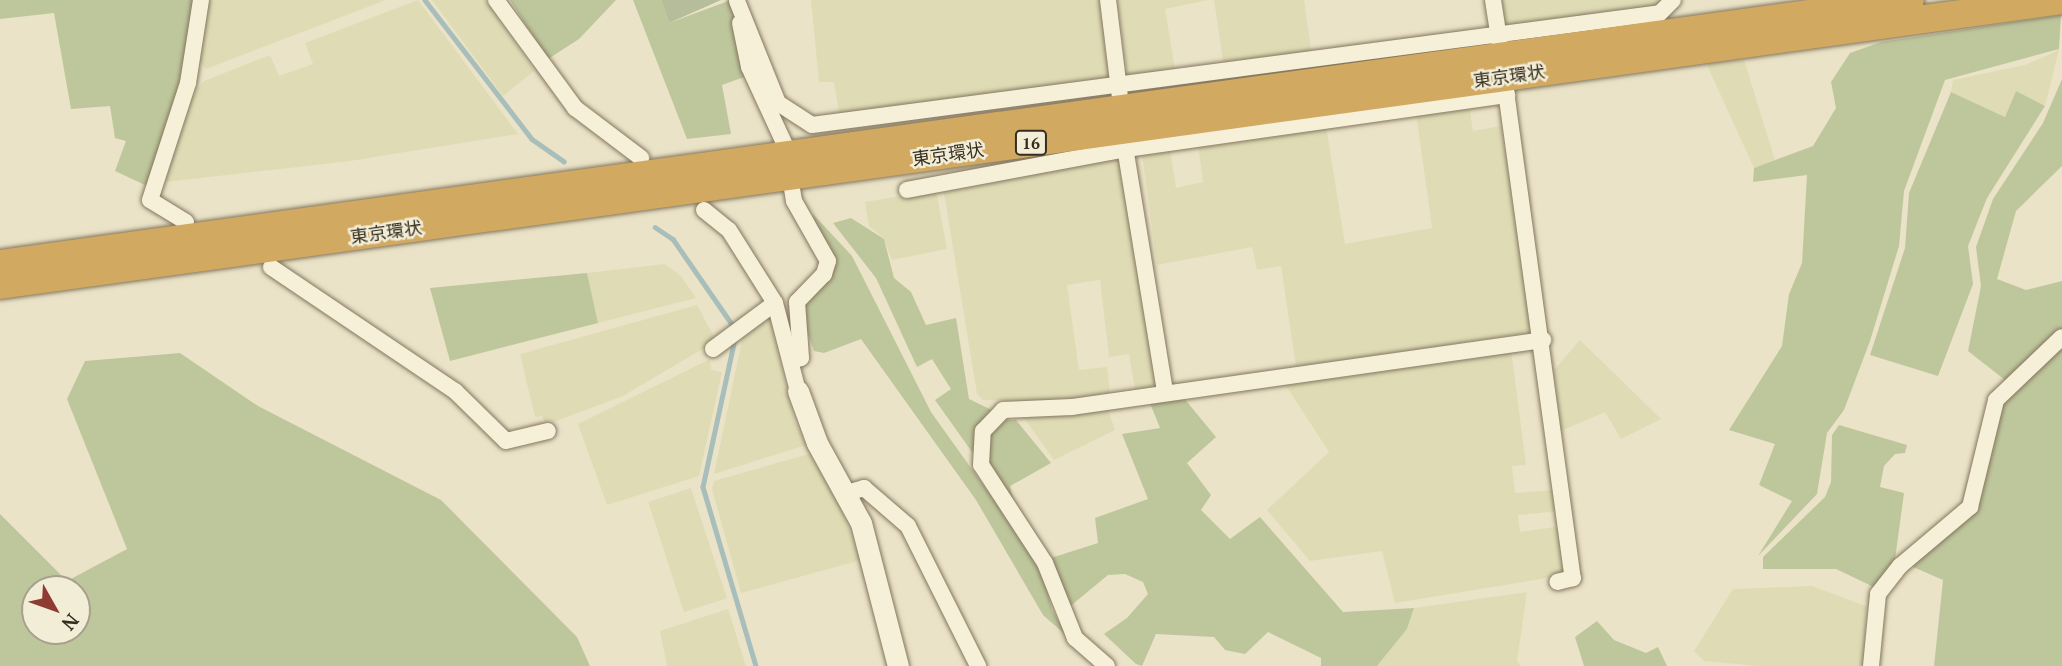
<!DOCTYPE html>
<meta charset="utf-8">
<style>
body{margin:0}
#map{position:relative;width:2062px;height:666px;overflow:hidden;background:#eae3c7;font-family:"PT Serif","Noto Sans JP",serif}
div>[style]{position:absolute}
.farmland>*{inset:0;background:#dfdcb5;transform-origin:0 0}
.green>*{inset:0;background:#bec79c}
.cemetery>*{inset:0;background:#b6bd9a}
.stream>*{height:4.5px;margin:-2.25px;padding:0 2.25px;transform-origin:2.25px;border-radius:2.25px;background:#a8beba}
.roads{filter:drop-shadow(0 0 2px #84765e) drop-shadow(0 0 2px #84765e)}
.street>*{height:16px;margin:-8px;padding:0 8px;transform-origin:8px;border-radius:8px;background:#f6f0d9}
.secondary>*{height:21px;margin:-10.5px;padding:0 10.5px;transform-origin:10.5px;border-radius:10.5px;background:#f6f0d9}
.highway>*{height:28px;margin:-14px;padding:0 14px;transform-origin:14px;border-radius:14px;background:#d1a960}
span{translate:-50% -50%;white-space:nowrap;text-align:center;line-height:1.15;-webkit-text-stroke:5px #f2edd6;paint-order:stroke}
.shield-label span{padding:2px 5px;background:#f2edd6;border:2px solid;border-radius:5px;-webkit-text-stroke-width:0}
.shield-label{font-size:16px;color:#362d20;font-weight:700}
.street-label{font-size:18px;color:#362d20}
.north{position:absolute;left:21px;top:575px;width:70px;height:70px;box-sizing:border-box;background:#f2edd6;border:2px solid #a7a08d;border-radius:50%;rotate:130deg;font-size:19px;font-weight:700;line-height:28px;text-align:center;color:#362d20}
.north::after{content:'';display:block;margin:auto;width:24px;height:32px;background:#8d3b33;clip-path:polygon(50% 0,100% 100%,50% 72%,0 100%)}
</style>
<div id="map">
<div class="farmland">
<i style="clip-path:polygon(207px 0,386px 0,206px 69px,198px 60px)"></i>
<i style="clip-path:polygon(418px 0,518px 134px,350px 161px,165px 182px,187px 101px,204px 81px,270px 55px,279px 76px,313px 64px,305px 43px)"></i>
<i style="clip-path:polygon(432px 0,485px 0,534px 71px,503px 96px)"></i>
<i style="clip-path:polygon(811px 0,1102px 0,1113px 82px,840px 118px,834px 82px,819px 82px)"></i>
<i style="clip-path:polygon(1117px 0,1208px 0,1165px 9px,1176px 75px,1128px 78px)"></i>
<i style="clip-path:polygon(1214px 0,1304px 0,1312px 56px,1224px 68px)"></i>
<i style="clip-path:polygon(1500px 0,1667px 0,1658px 9px,1504px 30px)"></i>
<i style="clip-path:polygon(2059px 50px,2045px 106px,2016px 91px,2005px 117px,1951px 92px,1953px 80px,2025px 65px)"></i>
<i style="clip-path:polygon(1744px 60px,1775px 160px,1754px 168px,1706px 63px)"></i>
<i style="clip-path:polygon(1469px 104px,1473px 131px,1501px 126px,1533px 332px,1296px 367px,1281px 266px,1257px 270px,1252px 247px,1157px 265px,1142px 154px,1170px 149px,1176px 188px,1203px 182px,1198px 144px,1326px 126px,1345px 244px,1432px 228px,1416px 113px)"></i>
<i style="clip-path:polygon(1120px 157px,1158px 386px,1135px 389px,1129px 354px,1109px 357px,1100px 280px,1067px 285px,1079px 370px,1107px 367px,1110px 393px,1049px 402px,983px 400px,977px 394px,944px 193px)"></i>
<i style="clip-path:polygon(936px 190px,947px 249px,892px 260px,884px 239px,869px 226px,865px 202px)"></i>
<i style="clip-path:polygon(665px 264px,681px 276px,696px 298px,598px 323px,587px 273px)"></i>
<i style="clip-path:polygon(697px 305px,716px 341px,623px 396px,546px 425px,542px 416px,535px 417px,520px 354px)"></i>
<i style="clip-path:polygon(770px 319px,794px 420px,806px 445px,714px 474px,743px 336px)"></i>
<i style="clip-path:polygon(1580px 340px,1661px 419px,1621px 439px,1605px 412px,1561px 431px,1553px 371px)"></i>
<i style="clip-path:polygon(1511px 349px,1526px 465px,1512px 466px,1515px 493px,1556px 490px,1560px 511px,1518px 515px,1520px 532px,1561px 526px,1565px 575px,1395px 603px,1382px 551px,1310px 561px,1267px 510px,1329px 452px,1283px 381px)"></i>
<i style="clip-path:polygon(710px 359px,711px 370px,722px 372px,699px 476px,607px 505px,578px 424px)"></i>
<i style="clip-path:polygon(1107px 407px,1115px 430px,1054px 460px,1024px 418px)"></i>
<i style="clip-path:polygon(809px 454px,839px 503px,861px 560px,741px 593px,712px 489px,714px 481px)"></i>
<i style="left:691px;top:488px;width:116px;height:45px;rotate:72deg"></i>
<i style="clip-path:polygon(1812px 586px,1866px 606px,1864px 666px,1758px 666px,1704px 661px,1694px 651px,1733px 589px)"></i>
<i style="clip-path:polygon(1527px 592px,1517px 661px,1521px 666px,1377px 666px,1407px 629px,1414px 608px)"></i>
<i style="clip-path:polygon(728px 609px,746px 666px,667px 666px,660px 631px)"></i>
</div>
<div class="green">
<i style="clip-path:polygon(0 0,198px 0,184px 74px,153px 182px,145px 185px,115px 171px,126px 141px,115px 138px,110px 106px,71px 109px,54px 13px,0 19px)"></i>
<i style="clip-path:polygon(510px 0,616px 0,579px 39px,548px 59px)"></i>
<i style="clip-path:polygon(633px 0,661px 0,669px 23px,731px 0,747px 76px,722px 85px,731px 134px,687px 139px)"></i>
<i style="clip-path:polygon(2061px 15px,2059px 49px,1945px 80px,1904px 191px,1899px 246px,1870px 341px,1844px 410px,1827px 433px,1817px 494px,1758px 556px,1792px 501px,1759px 485px,1775px 444px,1729px 430px,1782px 346px,1789px 294px,1802px 263px,1807px 175px,1753px 182px,1754px 168px,1813px 146px,1836px 108px,1831px 82px,1850px 53px,1881px 42px)"></i>
<i style="clip-path:polygon(2062px 79px,2062px 166px,2016px 211px,1997px 279px,2026px 290px,2062px 281px,2062px 331px,2005px 380px,1968px 351px,1981px 286px,1976px 247px,1993px 199px,2043px 123px)"></i>
<i style="clip-path:polygon(2016px 91px,2045px 106px,1987px 198px,1968px 246px,1973px 284px,1938px 376px,1870px 355px,1905px 248px,1909px 193px,1951px 92px,2005px 117px)"></i>
<i style="clip-path:polygon(813px 214px,852px 256px,931px 412px,1041px 566px,1052px 610px,1068px 637px,1043px 615px,976px 500px,861px 339px,824px 353px,814px 351px,800px 311px,827px 277px)"></i>
<i style="clip-path:polygon(851px 218px,884px 239px,894px 278px,911px 292px,926px 325px,956px 318px,969px 399px,996px 412px,977px 459px,935px 400px,951px 389px,932px 359px,917px 367px,876px 278px,833px 223px)"></i>
<i style="clip-path:polygon(587px 273px,598px 323px,450px 361px,430px 288px)"></i>
<i style="clip-path:polygon(2062px 346px,2062px 666px,1934px 666px,1943px 580px,1911px 566px,1966px 520px,2000px 405px)"></i>
<i style="clip-path:polygon(evenodd,180px 353px,258px 406px,441px 500px,577px 637px,590px 666px,0 666px,0 514px,67px 581px,127px 549px,67px 399px,85px 361px,180px 353px,77px 589px,77px 631px,35px 631px,35px 589px,77px 589px)"></i>
<i style="clip-path:polygon(1183px 397px,1216px 437px,1187px 463px,1211px 495px,1201px 510px,1230px 539px,1260px 517px,1343px 612px,1414px 608px,1407px 629px,1377px 666px,1321px 666px,1321px 658px,1268px 632px,1245px 654px,1225px 650px,1214px 637px,1156px 634px,1142px 666px,1136px 664px,1104px 634px,1127px 618px,1148px 594px,1143px 582px,1125px 574px,1108px 575px,1068px 608px,1051px 558px,1098px 543px,1095px 518px,1148px 499px,1122px 434px,1160px 428px,1150px 403px)"></i>
<i style="clip-path:polygon(1005px 420px,1016px 420px,1051px 463px,1010px 486px,1017px 514px,988px 468px,987px 434px)"></i>
<i style="clip-path:polygon(1839px 425px,1907px 445px,1905px 453px,1895px 454px,1884px 466px,1880px 487px,1904px 493px,1894px 567px,1876px 588px,1836px 569px,1763px 569px,1763px 557px,1825px 497px,1831px 482px,1832px 435px)"></i>
<i style="clip-path:polygon(1597px 621px,1614px 640px,1646px 653px,1658px 647px,1667px 666px,1584px 666px,1575px 637px)"></i>
</div>
<div class="cemetery">
<i style="clip-path:polygon(661px 0,721px 0,669px 23px)"></i>
</div>
<div class="stream">
<i style="left:425px;top:0;width:175px;rotate:52.4deg"></i>
<i style="left:532px;top:139px;width:39px;rotate:35deg"></i>
<i style="left:655px;top:227px;width:22px;rotate:34deg"></i>
<i style="left:673px;top:239px;width:107px;rotate:55.3deg"></i>
<i style="left:735px;top:339px;width:151px;rotate:102.2deg"></i>
<i style="left:703px;top:487px;width:187px;rotate:73.5deg"></i>
</div>
<div class="roads">
<div class="street">
<i style="left:496px;top:0;width:134px;rotate:53.8deg"></i>
<i style="left:575px;top:108px;width:83px;rotate:37.1deg"></i>
<i style="left:1108px;top:0;width:99px;rotate:83deg"></i>
<i style="left:1493px;top:0;width:46px;rotate:81.2deg"></i>
<i style="left:737px;top:1px;width:110px;rotate:68.1deg"></i>
<i style="left:778px;top:103px;width:40px;rotate:32.9deg"></i>
<i style="left:812px;top:125px;width:855px;rotate:-7.52deg"></i>
<i style="left:1660px;top:13px;width:18px;rotate:-45deg"></i>
<i style="left:740px;top:23px;width:45px;rotate:78.4deg"></i>
<i style="left:749px;top:67px;width:86px;rotate:65.2deg"></i>
<i style="left:785px;top:145px;width:57px;rotate:80.9deg"></i>
<i style="left:794px;top:201px;width:69px;rotate:60.5deg"></i>
<i style="left:828px;top:261px;width:14px;rotate:107deg"></i>
<i style="left:824px;top:274px;width:39px;rotate:134deg"></i>
<i style="left:797px;top:302px;width:56px;rotate:85.9deg"></i>
<i style="left:801px;top:358px;width:10px;rotate:163deg"></i>
<i style="left:1505px;top:84px;width:499px;rotate:82.2deg"></i>
<i style="left:1573px;top:578px;width:16px;rotate:166deg"></i>
<i style="left:1124px;top:141px;width:254px;rotate:80.7deg"></i>
<i style="left:907px;top:190px;width:224px;rotate:-10.6deg"></i>
<i style="left:1127px;top:149px;width:384px;rotate:-8.1deg"></i>
<i style="left:704px;top:210px;width:32px;rotate:39deg"></i>
<i style="left:729px;top:230px;width:86px;rotate:57.8deg"></i>
<i style="left:775px;top:303px;width:91px;rotate:75.4deg"></i>
<i style="left:186px;top:222px;width:42px;rotate:-148.6deg"></i>
<i style="left:150px;top:200px;width:123px;rotate:-72deg"></i>
<i style="left:188px;top:83px;width:84px;rotate:-81.1deg"></i>
<i style="left:271px;top:267px;width:222px;rotate:34deg"></i>
<i style="left:455px;top:391px;width:71px;rotate:44.4deg"></i>
<i style="left:506px;top:441px;width:43px;rotate:-13.4deg"></i>
<i style="left:713px;top:349px;width:77px;rotate:-36.6deg"></i>
<i style="left:847px;top:493px;width:18px;rotate:-16deg"></i>
<i style="left:864px;top:488px;width:58px;rotate:40.8deg"></i>
<i style="left:908px;top:526px;width:157px;rotate:63.4deg"></i>
<i style="left:1107px;top:666px;width:43px;rotate:-138.8deg"></i>
<i style="left:1075px;top:638px;width:81px;rotate:-111.8deg"></i>
<i style="left:1045px;top:563px;width:117px;rotate:-123.1deg"></i>
<i style="left:981px;top:465px;width:34px;rotate:-87deg"></i>
<i style="left:983px;top:431px;width:29px;rotate:-46deg"></i>
<i style="left:1003px;top:410px;width:69px;rotate:-2.5deg"></i>
<i style="left:1072px;top:407px;width:476px;rotate:-8.1deg"></i>
<i style="left:1871px;top:666px;width:72px;rotate:-84.4deg"></i>
<i style="left:1878px;top:594px;width:36px;rotate:-52deg"></i>
<i style="left:1900px;top:566px;width:92px;rotate:-40.1deg"></i>
<i style="left:1970px;top:507px;width:110px;rotate:-76.3deg"></i>
<i style="left:1996px;top:400px;width:91px;rotate:-43.7deg"></i>
</div>
<div class="secondary">
<i style="left:798px;top:391px;width:55px;rotate:69.9deg"></i>
<i style="left:817px;top:443px;width:91px;rotate:61.2deg"></i>
<i style="left:861px;top:523px;width:148px;rotate:75.5deg"></i>
</div>
<div class="highway">
<i style="left:0;top:264px;width:1928px;rotate:-7.87deg"></i>
<i style="left:0;top:285px;width:2082px;rotate:-7.87deg"></i>
</div>
</div>
<div class="shield-label">
<span style="left:1031px;top:143px">16</span>
</div>
<div class="street-label">
<span style="left:1509px;top:76px;rotate:-8deg">東京環状</span>
<span style="left:948px;top:154px;rotate:-8deg">東京環状</span>
<span style="left:386px;top:232px;rotate:-8deg">東京環状</span>
</div>
<div class="north">N</div>
</div>
